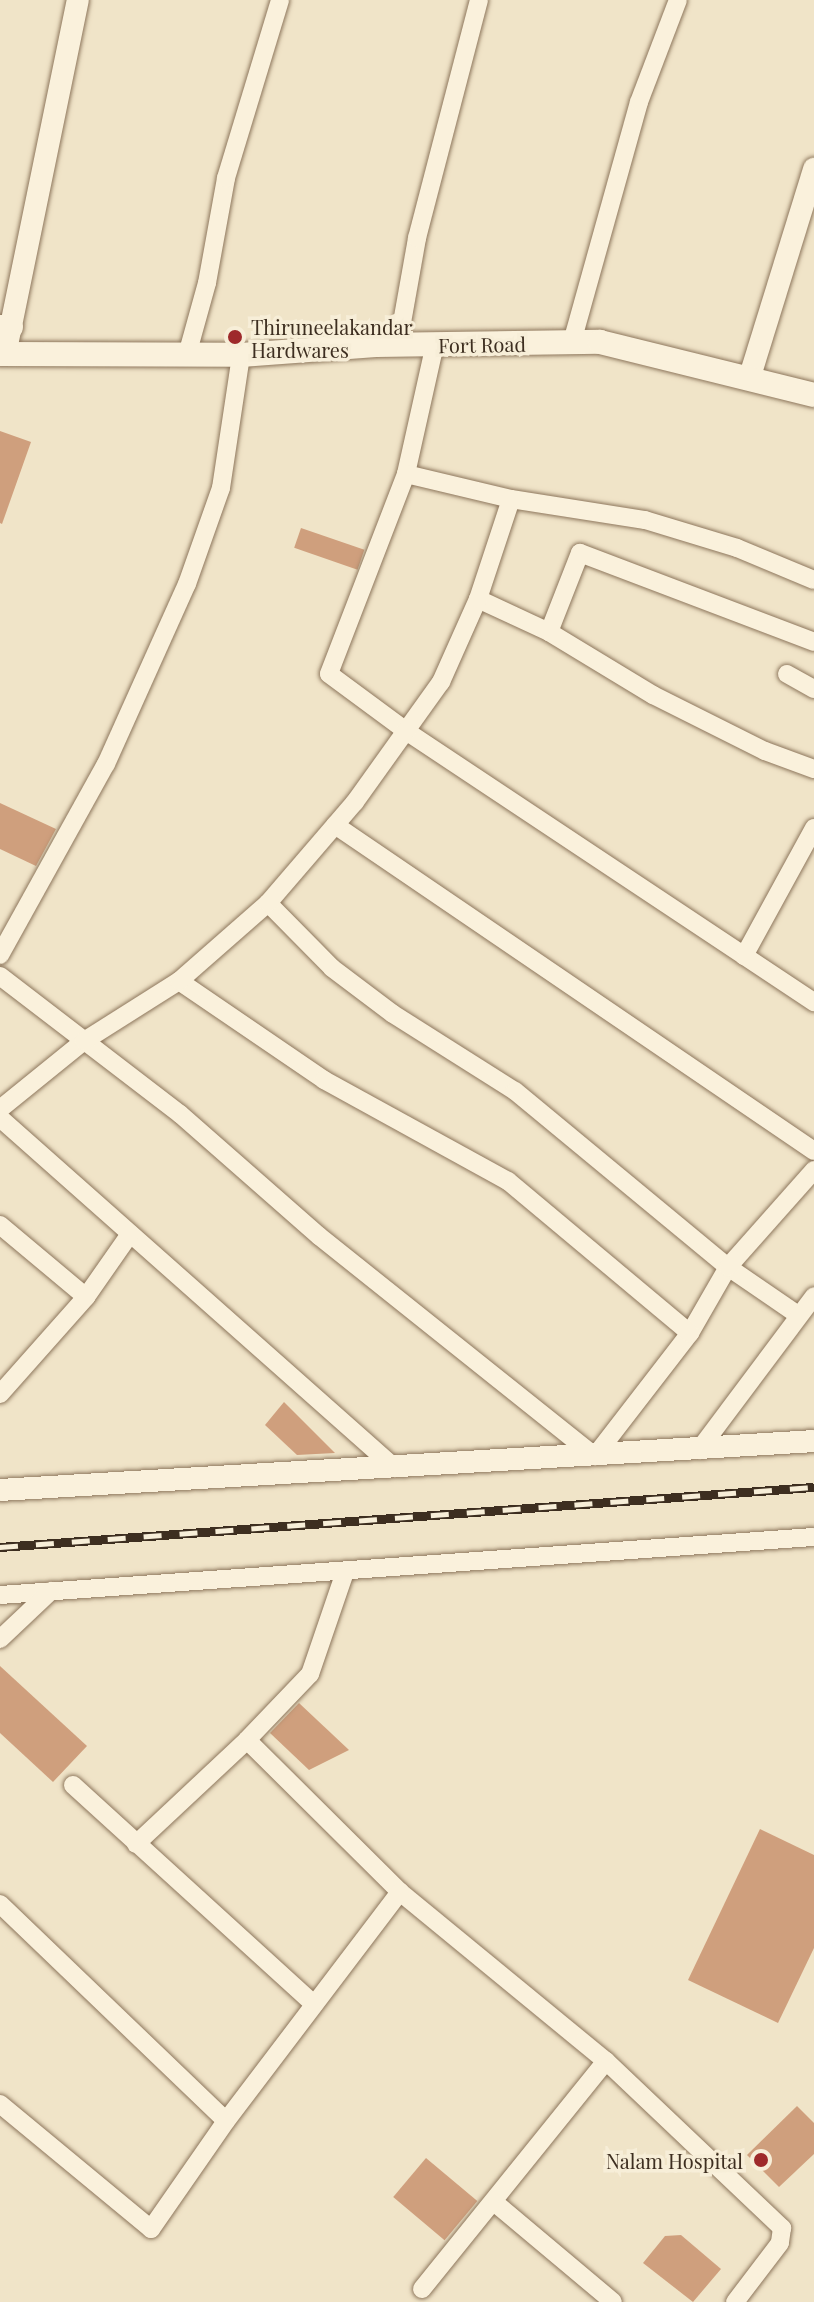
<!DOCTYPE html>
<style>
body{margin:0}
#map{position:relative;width:814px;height:2302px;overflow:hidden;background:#f0e4c8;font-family:"Playfair Display",serif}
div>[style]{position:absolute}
.building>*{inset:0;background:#cf9f7d;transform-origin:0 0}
.roads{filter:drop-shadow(0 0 2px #8d765c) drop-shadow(0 0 2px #8d765c)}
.minor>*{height:18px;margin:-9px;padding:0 9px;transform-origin:9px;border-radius:9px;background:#faf1dc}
.tertiary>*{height:22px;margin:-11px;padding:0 11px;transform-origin:11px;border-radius:11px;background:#faf1dc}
.secondary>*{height:24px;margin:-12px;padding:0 12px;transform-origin:12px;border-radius:12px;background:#faf1dc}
.rail>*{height:9px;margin-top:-4.5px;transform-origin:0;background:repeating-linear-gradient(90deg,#f7eed8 0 18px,#3d2e20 0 36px);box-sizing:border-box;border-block:2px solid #3d2e20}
.dots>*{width:22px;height:22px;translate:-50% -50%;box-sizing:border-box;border:4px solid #f7eed8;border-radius:50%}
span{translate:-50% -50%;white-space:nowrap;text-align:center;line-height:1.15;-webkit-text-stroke:7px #f7eed8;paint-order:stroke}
.poi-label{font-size:20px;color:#3d2e20}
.left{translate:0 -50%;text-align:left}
.right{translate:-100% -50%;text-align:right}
.street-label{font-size:20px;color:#3d2e20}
</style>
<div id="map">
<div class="building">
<i style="clip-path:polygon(0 431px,31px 442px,2px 524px,0 523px)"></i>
<i style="left:301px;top:528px;width:67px;height:21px;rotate:19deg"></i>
<i style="clip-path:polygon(0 803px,56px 829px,36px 866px,0 849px)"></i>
<i style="clip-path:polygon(284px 1402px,335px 1453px,297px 1455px,265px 1425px)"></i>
<i style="clip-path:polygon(0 1666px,87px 1746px,53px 1782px,0 1733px)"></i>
<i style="clip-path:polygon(299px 1703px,349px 1750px,309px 1770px,270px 1733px)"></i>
<i style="clip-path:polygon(760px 1829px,814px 1855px,814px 1948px,778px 2023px,688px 1980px)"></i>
<i style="clip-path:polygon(797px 2106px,814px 2123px,814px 2154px,779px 2187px,747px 2155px)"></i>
<i style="left:426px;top:2158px;width:67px;height:51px;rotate:40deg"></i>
<i style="clip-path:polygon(681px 2235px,721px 2269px,693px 2302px,643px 2263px,665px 2236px)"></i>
</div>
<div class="roads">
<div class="minor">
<i style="left:572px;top:342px;width:249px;rotate:-74.4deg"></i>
<i style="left:639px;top:102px;width:109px;rotate:-69.1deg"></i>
<i style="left:435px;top:344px;width:133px;rotate:102.6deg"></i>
<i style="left:406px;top:474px;width:108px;rotate:13.4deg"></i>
<i style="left:511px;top:499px;width:136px;rotate:8.9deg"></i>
<i style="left:645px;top:520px;width:96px;rotate:16.9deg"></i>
<i style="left:737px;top:548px;width:83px;rotate:22.6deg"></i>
<i style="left:398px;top:345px;width:109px;rotate:-79.9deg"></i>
<i style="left:417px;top:238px;width:246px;rotate:-75.4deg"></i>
<i style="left:187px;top:355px;width:75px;rotate:-74.5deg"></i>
<i style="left:207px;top:283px;width:107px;rotate:-79.7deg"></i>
<i style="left:226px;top:178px;width:186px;rotate:-73.1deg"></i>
<i style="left:406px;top:474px;width:214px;rotate:111.1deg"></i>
<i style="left:329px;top:674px;width:96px;rotate:36.5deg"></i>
<i style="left:406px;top:731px;width:490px;rotate:33.6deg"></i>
<i style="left:478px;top:599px;width:78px;rotate:24.9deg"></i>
<i style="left:549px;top:632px;width:122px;rotate:31.2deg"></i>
<i style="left:653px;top:695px;width:125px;rotate:26.6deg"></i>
<i style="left:765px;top:751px;width:52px;rotate:20.2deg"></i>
<i style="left:549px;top:632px;width:85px;rotate:-68.6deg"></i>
<i style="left:580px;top:553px;width:250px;rotate:20.8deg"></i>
<i style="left:787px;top:674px;width:31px;rotate:29deg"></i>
<i style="left:335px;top:825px;width:579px;rotate:34.24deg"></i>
<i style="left:268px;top:903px;width:91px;rotate:45.4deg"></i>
<i style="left:332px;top:968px;width:76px;rotate:37deg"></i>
<i style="left:393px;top:1014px;width:144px;rotate:32.3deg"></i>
<i style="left:515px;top:1091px;width:276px;rotate:39.6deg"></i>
<i style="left:728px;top:1267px;width:85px;rotate:34.4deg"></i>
<i style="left:0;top:955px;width:218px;rotate:-61deg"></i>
<i style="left:106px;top:764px;width:197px;rotate:-65.8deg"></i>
<i style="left:187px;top:584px;width:102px;rotate:-70.5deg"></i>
<i style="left:221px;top:488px;width:134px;rotate:-81.4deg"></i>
<i style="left:744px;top:956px;width:146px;rotate:-61.3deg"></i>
<i style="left:0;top:976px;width:227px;rotate:37.5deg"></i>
<i style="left:180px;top:1114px;width:185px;rotate:41.3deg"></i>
<i style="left:319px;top:1236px;width:353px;rotate:38.6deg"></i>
<i style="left:595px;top:1456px;width:155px;rotate:-52.3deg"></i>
<i style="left:690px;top:1333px;width:76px;rotate:-60.1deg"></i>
<i style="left:728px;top:1267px;width:130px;rotate:-48.4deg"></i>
<i style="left:179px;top:981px;width:176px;rotate:34.3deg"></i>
<i style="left:324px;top:1080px;width:210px;rotate:28.8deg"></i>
<i style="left:508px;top:1181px;width:237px;rotate:39.9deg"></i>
<i style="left:0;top:1109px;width:108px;rotate:-39deg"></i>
<i style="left:84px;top:1041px;width:112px;rotate:-32.3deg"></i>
<i style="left:179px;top:981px;width:118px;rotate:-41.2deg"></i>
<i style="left:268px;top:903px;width:133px;rotate:-49.3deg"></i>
<i style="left:355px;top:802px;width:148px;rotate:-54.4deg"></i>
<i style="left:441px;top:682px;width:91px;rotate:-66deg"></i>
<i style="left:478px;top:599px;width:105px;rotate:-71.7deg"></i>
<i style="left:0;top:1118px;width:528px;rotate:41.54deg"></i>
<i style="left:0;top:1225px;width:112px;rotate:39.9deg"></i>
<i style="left:0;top:1394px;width:130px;rotate:-48.4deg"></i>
<i style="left:86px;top:1297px;width:77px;rotate:-55.1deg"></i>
<i style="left:699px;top:1450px;width:192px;rotate:-53.2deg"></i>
<i style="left:345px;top:1572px;width:108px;rotate:108.9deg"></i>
<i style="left:310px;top:1674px;width:91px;rotate:133.7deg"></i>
<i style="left:247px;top:1740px;width:216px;rotate:44.8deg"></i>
<i style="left:400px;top:1892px;width:266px;rotate:39.4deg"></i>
<i style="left:606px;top:2061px;width:243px;rotate:43.5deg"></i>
<i style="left:782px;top:2228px;width:15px;rotate:98deg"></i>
<i style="left:780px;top:2243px;width:74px;rotate:127.3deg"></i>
<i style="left:0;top:1595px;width:816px;rotate:-4.08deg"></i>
<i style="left:0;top:1639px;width:70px;rotate:-43.3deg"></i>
<i style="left:73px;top:1785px;width:326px;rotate:42.3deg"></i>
<i style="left:136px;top:1844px;width:152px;rotate:-43.1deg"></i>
<i style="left:0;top:1904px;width:313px;rotate:43.8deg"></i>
<i style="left:226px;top:2121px;width:288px;rotate:-52.8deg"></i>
<i style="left:0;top:2104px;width:196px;rotate:39.6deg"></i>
<i style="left:151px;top:2229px;width:131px;rotate:-55.2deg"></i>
<i style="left:494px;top:2202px;width:155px;rotate:40deg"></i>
<i style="left:422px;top:2289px;width:293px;rotate:-51.1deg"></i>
</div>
<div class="tertiary">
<i style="left:7px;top:345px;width:352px;rotate:-78.4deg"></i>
<i style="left:750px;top:376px;width:217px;rotate:-72.8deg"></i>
<i style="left:0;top:1490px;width:815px;rotate:-3.44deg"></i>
</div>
<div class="secondary">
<i style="left:0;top:327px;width:11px"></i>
<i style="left:0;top:354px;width:241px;rotate:0.2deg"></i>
<i style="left:241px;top:355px;width:135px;rotate:-4.2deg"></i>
<i style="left:376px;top:345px;width:224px;rotate:-0.8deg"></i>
<i style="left:600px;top:342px;width:220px;rotate:13.9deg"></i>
</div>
</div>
<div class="rail">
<i style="left:0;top:1547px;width:816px;rotate:-4.22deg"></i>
</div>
<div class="dots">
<i style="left:235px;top:337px;background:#9e2a2b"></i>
<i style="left:761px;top:2160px;background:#9e2a2b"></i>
</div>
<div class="poi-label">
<span class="left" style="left:251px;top:338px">Thiruneelakandar<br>Hardwares</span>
<span class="right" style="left:743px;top:2160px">Nalam Hospital</span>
</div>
<div class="street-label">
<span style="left:482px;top:344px;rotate:-1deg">Fort Road</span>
</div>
</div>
